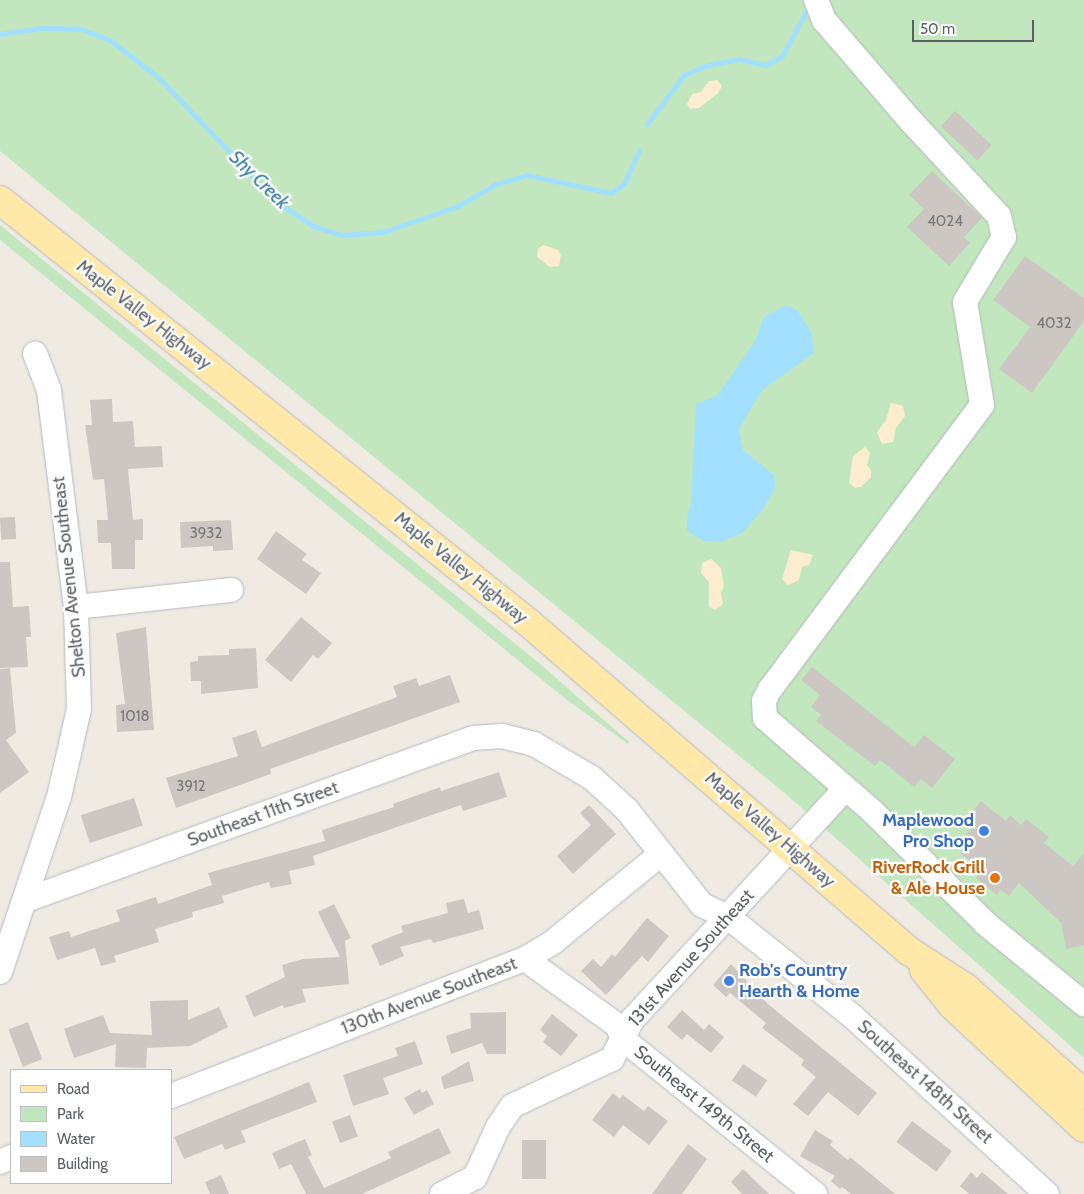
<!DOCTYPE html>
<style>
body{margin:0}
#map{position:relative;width:1084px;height:1194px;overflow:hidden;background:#efebe3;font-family:Cabin,sans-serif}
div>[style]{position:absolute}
.green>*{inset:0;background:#c2e7be}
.sand>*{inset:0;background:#fcedd1}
.water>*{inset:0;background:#a3e0ff}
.stream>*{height:5px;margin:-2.5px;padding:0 2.5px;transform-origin:2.5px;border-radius:2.5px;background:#a3e0ff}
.building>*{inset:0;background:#ccc7c2;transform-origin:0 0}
.roads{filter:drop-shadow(0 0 1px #b6babe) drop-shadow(0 0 1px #b6babe)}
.minor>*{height:24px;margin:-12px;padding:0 12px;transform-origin:12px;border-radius:12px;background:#fff}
.major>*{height:28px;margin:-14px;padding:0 14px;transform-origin:14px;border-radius:14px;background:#ffe8a8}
.dots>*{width:14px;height:14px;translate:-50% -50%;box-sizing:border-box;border:2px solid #fff;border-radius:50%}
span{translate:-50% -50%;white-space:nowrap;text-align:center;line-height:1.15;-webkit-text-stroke:4.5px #fff;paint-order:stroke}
.number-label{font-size:15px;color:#777a7c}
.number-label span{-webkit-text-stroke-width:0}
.street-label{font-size:18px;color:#5b6064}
.shop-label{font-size:18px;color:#366cbe;font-weight:700}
.right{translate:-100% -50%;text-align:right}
.left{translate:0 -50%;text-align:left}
.food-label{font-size:18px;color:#c56008;font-weight:700}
.water-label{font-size:19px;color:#3677a4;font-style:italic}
.legend{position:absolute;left:10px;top:1069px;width:162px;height:115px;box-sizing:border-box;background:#fff;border:1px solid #bdbfc1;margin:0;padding:6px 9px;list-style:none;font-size:15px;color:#5b6064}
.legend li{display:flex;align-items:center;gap:10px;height:25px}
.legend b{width:25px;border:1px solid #bdbfc1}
.scale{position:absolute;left:912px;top:20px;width:122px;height:22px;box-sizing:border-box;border:2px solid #5b6064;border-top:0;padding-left:6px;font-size:15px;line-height:18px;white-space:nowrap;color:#5b6064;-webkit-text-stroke:4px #fff;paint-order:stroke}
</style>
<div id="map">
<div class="green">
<i style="clip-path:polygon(0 0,1084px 0,1084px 1058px,787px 795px,0 151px)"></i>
<i style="clip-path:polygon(0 225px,539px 663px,629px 742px,628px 744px,567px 700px,0 240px)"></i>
</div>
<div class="sand">
<i style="clip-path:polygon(717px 80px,722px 86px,718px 93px,699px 108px,690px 109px,687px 104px,692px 94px,701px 92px,709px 81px)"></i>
<i style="clip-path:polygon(543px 245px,558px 250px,561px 255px,559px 266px,550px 267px,537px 257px,538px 249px)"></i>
<i style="clip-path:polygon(891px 403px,903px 406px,905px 416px,896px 428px,893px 442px,882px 444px,877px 432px,886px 420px)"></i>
<i style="clip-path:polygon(865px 447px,870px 453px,867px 465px,871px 470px,871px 477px,861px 487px,855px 488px,849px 483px,853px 456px)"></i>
<i style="clip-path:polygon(791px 550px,813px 555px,809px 565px,802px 567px,799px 580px,788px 585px,782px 579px)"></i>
<i style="clip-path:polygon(711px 559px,721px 568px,724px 586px,721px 593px,723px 604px,715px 610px,709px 607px,709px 582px,701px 573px,702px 563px)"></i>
</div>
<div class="water">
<i style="clip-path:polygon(786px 305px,797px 310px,811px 331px,814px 353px,762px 390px,739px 429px,743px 450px,774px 475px,775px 488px,763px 509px,742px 533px,721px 542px,704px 541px,687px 531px,687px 520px,691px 502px,696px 404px,717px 396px,755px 341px,764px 317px)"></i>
</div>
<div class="stream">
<i style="left:0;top:34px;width:42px;rotate:-8.1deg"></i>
<i style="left:42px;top:28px;width:39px;rotate:1deg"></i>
<i style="left:81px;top:29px;width:31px;rotate:21deg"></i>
<i style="left:110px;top:40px;width:63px;rotate:38deg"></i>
<i style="left:160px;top:79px;width:168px;rotate:46.4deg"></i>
<i style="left:276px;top:201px;width:45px;rotate:34deg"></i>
<i style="left:313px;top:226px;width:30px;rotate:17deg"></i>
<i style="left:342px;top:235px;width:41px;rotate:-4.2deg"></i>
<i style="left:383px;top:232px;width:79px;rotate:-19.1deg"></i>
<i style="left:458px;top:206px;width:44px;rotate:-30.1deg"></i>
<i style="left:496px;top:184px;width:32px;rotate:-16deg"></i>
<i style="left:527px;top:175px;width:86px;rotate:12.1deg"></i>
<i style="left:611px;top:193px;width:16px;rotate:-35deg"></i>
<i style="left:624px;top:184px;width:37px;rotate:-66deg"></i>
<i style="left:647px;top:124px;width:61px;rotate:-52.9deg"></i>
<i style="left:684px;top:75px;width:26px;rotate:-23deg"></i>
<i style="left:708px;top:65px;width:32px;rotate:-11deg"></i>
<i style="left:739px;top:59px;width:28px;rotate:13deg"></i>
<i style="left:766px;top:65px;width:18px;rotate:-29deg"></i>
<i style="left:782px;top:56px;width:55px;rotate:-61.6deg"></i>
</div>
<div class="building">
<i style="left:955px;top:111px;width:50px;height:21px;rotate:43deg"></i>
<i style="clip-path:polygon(932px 171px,982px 218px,964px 237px,970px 243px,949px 266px,907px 227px,924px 209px,909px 195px)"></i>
<i style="clip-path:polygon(1025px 256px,1084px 298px,1084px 321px,1032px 393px,999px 369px,1030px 327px,993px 300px)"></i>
<i style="clip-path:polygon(112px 399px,113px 422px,133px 421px,135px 447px,162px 446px,163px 467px,128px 469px,133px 520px,143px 519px,143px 540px,135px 540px,135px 569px,112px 569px,111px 543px,98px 543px,97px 520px,108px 520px,104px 479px,93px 480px,85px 425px,92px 425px,90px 400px)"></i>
<i style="left:15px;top:517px;width:22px;height:15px;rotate:87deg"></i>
<i style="clip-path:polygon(231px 520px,233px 550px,213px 551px,213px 546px,181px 548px,180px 522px)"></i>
<i style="clip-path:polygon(276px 531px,307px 554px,302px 560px,321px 573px,306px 594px,257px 559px)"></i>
<i style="clip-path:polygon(0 562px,10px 562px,13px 607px,29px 606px,31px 637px,26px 637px,28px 667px,0 668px)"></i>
<i style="clip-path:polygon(301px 617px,332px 643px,318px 659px,313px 655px,291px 682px,265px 660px)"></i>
<i style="clip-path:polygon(146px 627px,154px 730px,117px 732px,116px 705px,125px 704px,116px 633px)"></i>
<i style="clip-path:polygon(256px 648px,258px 688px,201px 694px,201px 681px,191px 681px,190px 662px,198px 661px,198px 656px,229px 655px,229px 649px)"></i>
<i style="clip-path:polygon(812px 667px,914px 747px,924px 735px,955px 759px,932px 788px,921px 779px,914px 787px,880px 760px,875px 766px,816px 721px,821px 715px,811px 707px,820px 695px,801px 680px)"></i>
<i style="clip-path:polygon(10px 668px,16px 733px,6px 740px,29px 772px,0 793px,0 669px)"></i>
<i style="clip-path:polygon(450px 675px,460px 702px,270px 769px,271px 774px,176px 808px,166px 778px,238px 756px,232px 738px,256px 730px,262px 747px,397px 697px,393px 686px,416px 678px,419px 686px)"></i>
<i style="clip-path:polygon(499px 772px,507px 797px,463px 811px,461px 805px,313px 856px,315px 865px,289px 871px,292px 884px,271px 888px,269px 882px,222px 896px,224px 903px,192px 912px,193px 917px,155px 929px,159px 942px,114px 956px,116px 962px,101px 966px,95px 948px,57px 960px,49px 937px,69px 931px,71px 937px,120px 921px,116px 910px,156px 897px,158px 904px,212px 885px,208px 873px,325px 841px,322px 830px,394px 807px,393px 804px,440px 787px,441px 791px)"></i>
<i style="left:134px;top:798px;width:29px;height:56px;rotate:72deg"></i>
<i style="clip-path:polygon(981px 801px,1006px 821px,1010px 815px,1021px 825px,1026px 819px,1049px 837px,1044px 843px,1073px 866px,1084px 853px,1084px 945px,1066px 949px,1061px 923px,1019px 883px,1009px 896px,1000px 890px,997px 895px,976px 878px,982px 871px,960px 853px,967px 844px,962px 839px,974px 825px,966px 819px)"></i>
<i style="clip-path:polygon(589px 805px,616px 834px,573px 874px,557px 856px,591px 825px,580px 813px)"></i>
<i style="clip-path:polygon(464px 899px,468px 913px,479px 910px,484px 929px,433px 943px,431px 939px,400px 947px,404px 956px,380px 966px,371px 945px,403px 932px,401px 926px,448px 913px,446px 903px)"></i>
<i style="clip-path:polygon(334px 904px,351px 938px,345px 941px,349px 984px,302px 989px,306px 1002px,284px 1008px,283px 1005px,254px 1017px,245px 996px,285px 977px,282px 965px,303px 959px,340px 957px,318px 912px)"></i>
<i style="clip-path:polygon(647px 918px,669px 936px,648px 962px,642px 956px,606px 995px,581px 971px,593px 959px,601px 967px,612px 954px,615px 957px)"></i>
<i style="clip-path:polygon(731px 964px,768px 1004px,877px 1093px,858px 1116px,828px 1092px,808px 1116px,793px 1104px,816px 1077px,801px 1065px,804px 1060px,762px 1028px,766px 1023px,730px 993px,726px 997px,713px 985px)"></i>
<i style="clip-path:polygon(188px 1000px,188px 1020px,219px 1007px,228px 1027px,190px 1046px,147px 1048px,146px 1068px,115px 1067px,116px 1044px,74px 1058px,64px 1029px,103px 1015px,110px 1033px,152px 1035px,150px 1001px)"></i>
<i style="clip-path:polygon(682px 1010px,704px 1030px,709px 1024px,724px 1037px,711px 1053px,687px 1034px,682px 1040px,667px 1027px)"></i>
<i style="clip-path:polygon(506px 1012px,506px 1054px,487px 1054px,482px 1043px,451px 1054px,446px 1036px,471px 1028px,470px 1013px)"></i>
<i style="clip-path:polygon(552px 1014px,578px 1035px,561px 1056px,543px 1042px,547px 1036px,540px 1030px)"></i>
<i style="left:28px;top:1022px;width:40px;height:21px;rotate:69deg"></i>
<i style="clip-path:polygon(415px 1041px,423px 1064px,383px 1078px,389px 1094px,353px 1106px,343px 1075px,398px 1056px,395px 1048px)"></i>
<i style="clip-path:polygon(469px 1061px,474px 1081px,444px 1089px,441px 1077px)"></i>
<i style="left:743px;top:1064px;width:29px;height:20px;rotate:34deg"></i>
<i style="clip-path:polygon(309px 1082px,317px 1102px,241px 1131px,246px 1142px,225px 1150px,222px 1144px,184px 1159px,174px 1137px)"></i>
<i style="clip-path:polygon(420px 1089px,422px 1093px,427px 1090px,434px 1104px,414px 1115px,404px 1098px)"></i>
<i style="clip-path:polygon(613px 1093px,620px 1099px,623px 1095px,644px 1111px,648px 1106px,668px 1121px,649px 1145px,623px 1125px,614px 1137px,592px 1120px)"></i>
<i style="left:350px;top:1115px;width:23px;height:19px;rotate:70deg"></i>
<i style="left:912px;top:1121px;width:50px;height:26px;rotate:37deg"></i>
<i style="clip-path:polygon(439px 1128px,451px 1153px,362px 1194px,306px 1194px,291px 1164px,279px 1169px,272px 1153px,305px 1139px,312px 1155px,308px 1157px,324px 1188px,391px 1158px,388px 1152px)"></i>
<i style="clip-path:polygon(815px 1130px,833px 1141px,830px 1145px,848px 1160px,850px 1157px,895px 1194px,851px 1194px,842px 1187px,840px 1189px,831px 1181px,835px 1176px,800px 1156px)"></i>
<i style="left:522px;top:1140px;width:24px;height:39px"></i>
<i style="clip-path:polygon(688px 1144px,707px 1159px,682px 1194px,652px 1194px)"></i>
<i style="clip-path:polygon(743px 1169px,769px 1194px,742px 1194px,731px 1182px)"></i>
<i style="clip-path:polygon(971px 1172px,977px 1178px,982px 1172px,1008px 1194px,969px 1194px,960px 1186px)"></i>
<i style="clip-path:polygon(221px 1175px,229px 1194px,210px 1194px,205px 1182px)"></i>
</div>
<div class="roads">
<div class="minor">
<i style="left:816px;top:0;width:22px;rotate:68deg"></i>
<i style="left:824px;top:20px;width:132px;rotate:49.3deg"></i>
<i style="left:910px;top:120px;width:131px;rotate:47.2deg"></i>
<i style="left:999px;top:216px;width:22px;rotate:77deg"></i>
<i style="left:1004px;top:237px;width:76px;rotate:121deg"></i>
<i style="left:965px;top:302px;width:104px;rotate:80.6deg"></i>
<i style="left:982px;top:405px;width:354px;rotate:126.7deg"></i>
<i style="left:770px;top:689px;width:13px;rotate:117deg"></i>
<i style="left:764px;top:701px;width:17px;rotate:87deg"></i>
<i style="left:765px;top:718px;width:143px;rotate:41deg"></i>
<i style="left:873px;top:812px;width:159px;rotate:44.7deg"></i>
<i style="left:986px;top:924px;width:127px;rotate:39.2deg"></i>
<i style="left:76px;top:607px;width:156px;rotate:-6.3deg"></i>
<i style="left:26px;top:900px;width:475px;rotate:-19.9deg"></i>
<i style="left:473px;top:738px;width:29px;rotate:-4deg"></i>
<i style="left:502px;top:736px;width:33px;rotate:14deg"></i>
<i style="left:534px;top:744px;width:67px;rotate:30.4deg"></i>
<i style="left:592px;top:778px;width:47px;rotate:42.4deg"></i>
<i style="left:627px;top:810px;width:121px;rotate:51.7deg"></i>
<i style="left:702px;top:905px;width:29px;rotate:25deg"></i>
<i style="left:728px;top:917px;width:159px;rotate:38.6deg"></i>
<i style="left:852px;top:1016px;width:264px;rotate:42.4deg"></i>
<i style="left:525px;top:959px;width:113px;rotate:35.7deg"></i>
<i style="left:617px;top:1025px;width:15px;rotate:67deg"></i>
<i style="left:623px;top:1039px;width:247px;rotate:38.9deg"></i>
<i style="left:0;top:972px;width:185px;rotate:-71.4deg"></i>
<i style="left:59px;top:797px;width:90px;rotate:-77.2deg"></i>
<i style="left:79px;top:709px;width:102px;rotate:-91.7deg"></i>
<i style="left:76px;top:607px;width:219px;rotate:-97.1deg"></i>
<i style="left:49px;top:390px;width:39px;rotate:-111deg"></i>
<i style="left:171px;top:1096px;width:380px;rotate:-21.2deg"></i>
<i style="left:525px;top:959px;width:33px;rotate:-31deg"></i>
<i style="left:553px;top:942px;width:139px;rotate:-39.2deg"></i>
<i style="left:0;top:1162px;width:12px;rotate:-24deg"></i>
<i style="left:442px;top:1194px;width:37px;rotate:-27deg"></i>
<i style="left:475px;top:1177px;width:55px;rotate:-65.3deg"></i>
<i style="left:498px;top:1127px;width:25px;rotate:-56deg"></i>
<i style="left:512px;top:1106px;width:110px;rotate:-25.2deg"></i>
<i style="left:612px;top:1059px;width:44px;rotate:-62.9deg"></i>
<i style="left:632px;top:1020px;width:314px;rotate:-47.3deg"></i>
</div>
<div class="major">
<i style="left:0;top:200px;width:679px;rotate:38.66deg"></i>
<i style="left:530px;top:624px;width:501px;rotate:40.79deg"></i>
<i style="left:909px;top:951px;width:68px;rotate:33deg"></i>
<i style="left:966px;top:988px;width:159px;rotate:41.9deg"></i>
<i style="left:924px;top:970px;width:45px;rotate:51.3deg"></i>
<i style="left:952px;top:1005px;width:180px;rotate:43deg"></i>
</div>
</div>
<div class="dots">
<i style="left:984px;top:831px;background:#3f7fe0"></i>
<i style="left:995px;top:878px;background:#e8710a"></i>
<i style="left:729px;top:981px;background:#3f7fe0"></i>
</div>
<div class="number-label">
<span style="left:945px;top:222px">4024</span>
<span style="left:1054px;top:324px">4032</span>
<span style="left:206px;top:534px">3932</span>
<span style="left:135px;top:717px">1018</span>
<span style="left:191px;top:787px">3912</span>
</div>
<div class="street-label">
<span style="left:144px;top:315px;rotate:38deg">Maple Valley Highway</span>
<span style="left:461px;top:568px;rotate:39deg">Maple Valley Highway</span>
<span style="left:69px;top:577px;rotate:-96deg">Shelton Avenue Southeast</span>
<span style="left:263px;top:814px;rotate:-20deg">Southeast 11th Street</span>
<span style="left:770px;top:830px;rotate:41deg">Maple Valley Highway</span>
<span style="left:691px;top:958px;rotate:-48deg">131st Avenue Southeast</span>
<span style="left:429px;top:996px;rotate:-21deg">130th Avenue Southeast</span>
<span style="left:925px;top:1082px;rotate:42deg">Southeast 148th Street</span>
<span style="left:704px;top:1104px;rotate:39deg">Southeast 149th Street</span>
</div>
<div class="shop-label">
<span class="right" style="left:974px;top:831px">Maplewood<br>Pro Shop</span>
<span class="left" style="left:739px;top:981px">Rob's Country<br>Hearth &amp; Home</span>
</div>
<div class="food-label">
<span class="right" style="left:985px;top:878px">RiverRock Grill<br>&amp; Ale House</span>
</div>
<div class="water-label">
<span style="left:259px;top:180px;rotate:44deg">Shy Creek</span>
</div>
<ul class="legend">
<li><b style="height:6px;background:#ffe8a8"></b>Road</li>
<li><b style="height:14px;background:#c2e7be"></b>Park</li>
<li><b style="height:14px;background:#a3e0ff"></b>Water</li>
<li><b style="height:14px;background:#ccc7c2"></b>Building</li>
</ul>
<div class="scale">50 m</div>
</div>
